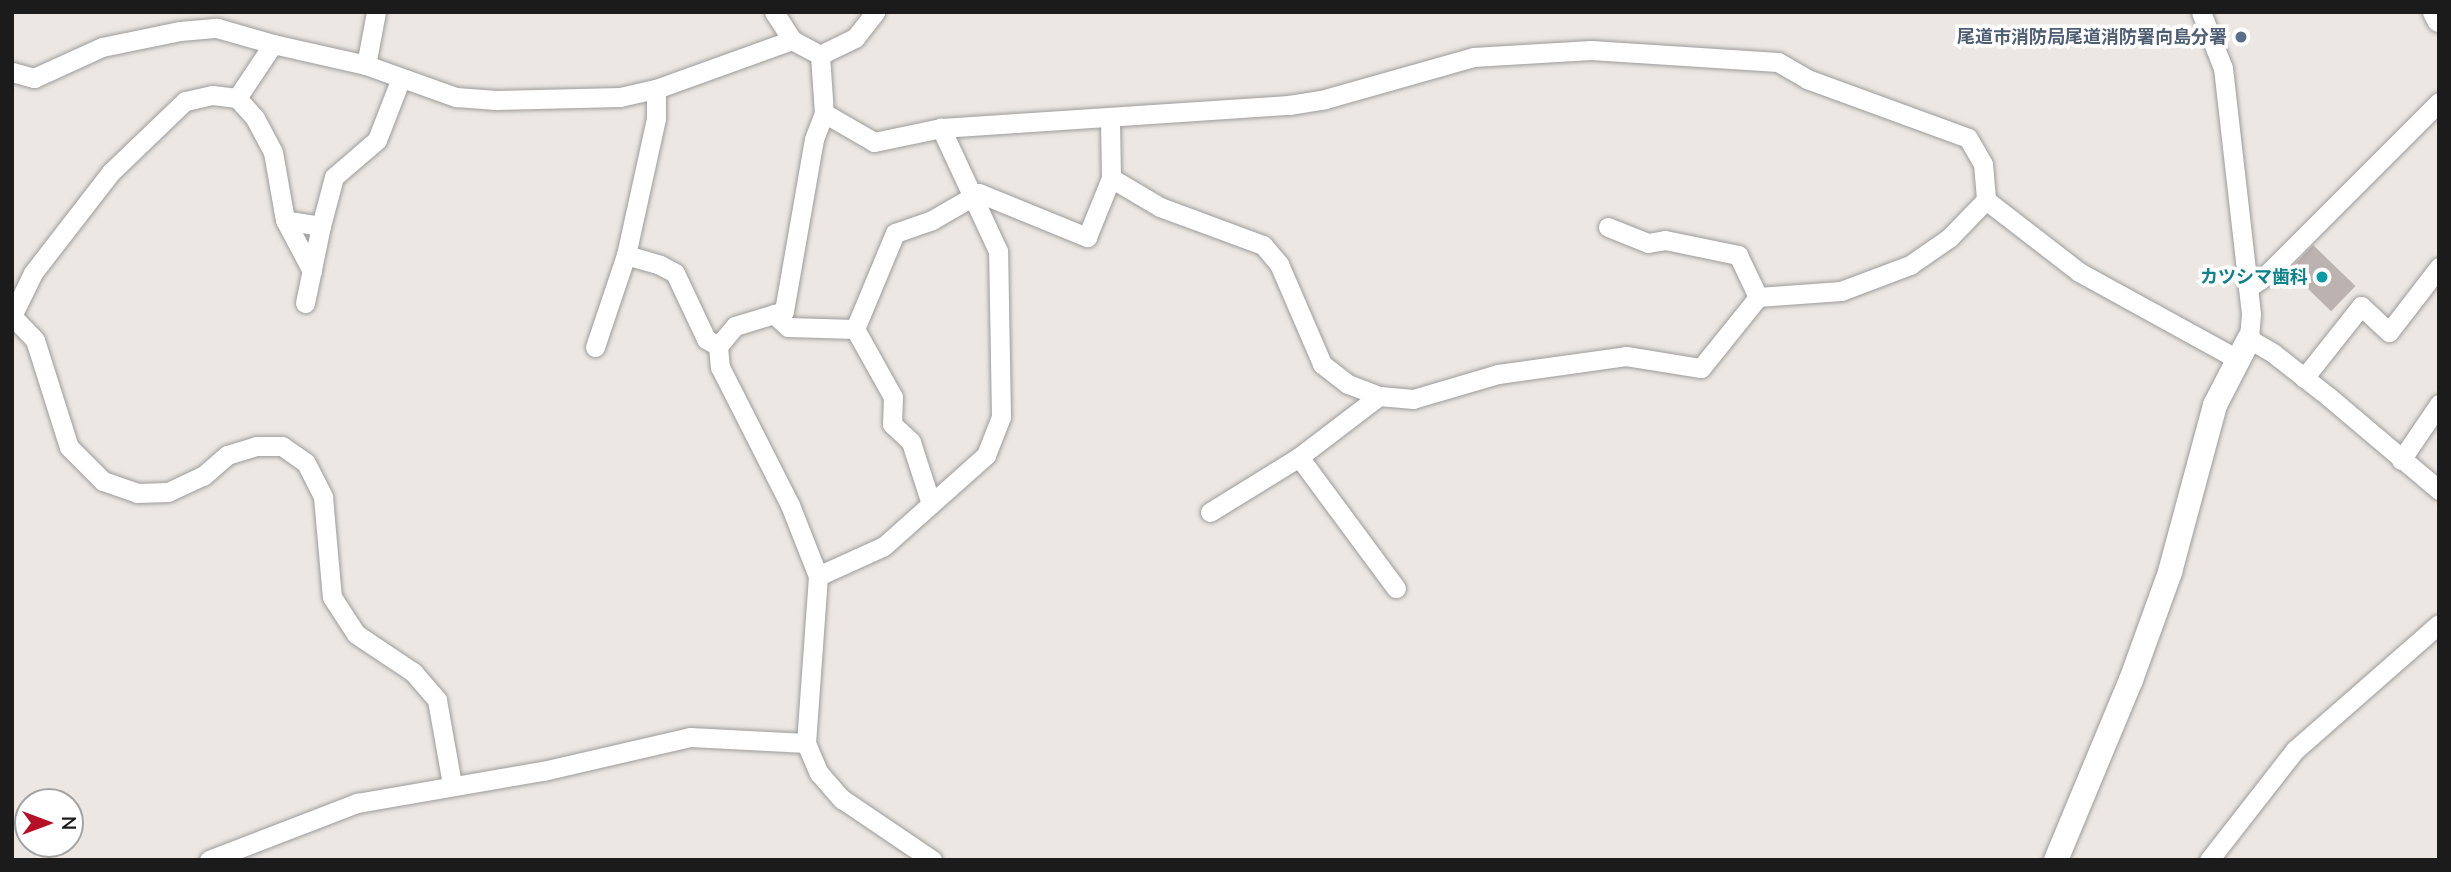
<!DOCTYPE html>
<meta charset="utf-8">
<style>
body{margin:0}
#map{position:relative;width:2451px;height:872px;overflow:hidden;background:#ece7e2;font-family:"Nunito Sans","Noto Sans JP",sans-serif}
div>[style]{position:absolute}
.building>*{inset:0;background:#bcb2af;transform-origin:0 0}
.roads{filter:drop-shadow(0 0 2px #9c9c9c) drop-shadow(0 0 2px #9c9c9c)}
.minor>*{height:19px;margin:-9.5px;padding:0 9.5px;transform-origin:9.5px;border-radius:9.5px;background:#fff}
.tertiary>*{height:24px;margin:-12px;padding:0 12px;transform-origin:12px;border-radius:12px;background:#fff}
.dots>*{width:19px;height:19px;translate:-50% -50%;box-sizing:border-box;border:4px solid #fff;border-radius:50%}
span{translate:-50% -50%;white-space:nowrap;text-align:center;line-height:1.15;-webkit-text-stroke:7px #fff;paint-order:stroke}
.service-label{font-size:18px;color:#4e5e75;font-weight:700}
.right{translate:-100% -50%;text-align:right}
.culture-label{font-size:18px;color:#0d838f;font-weight:700}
.frame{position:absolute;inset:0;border:14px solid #1b1b1b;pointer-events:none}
.north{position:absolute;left:14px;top:788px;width:70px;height:70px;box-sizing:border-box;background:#fff;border:2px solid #a4a4a4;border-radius:50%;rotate:90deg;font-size:19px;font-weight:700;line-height:28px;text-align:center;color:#1b1b1b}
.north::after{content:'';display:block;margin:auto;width:24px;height:32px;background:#b71026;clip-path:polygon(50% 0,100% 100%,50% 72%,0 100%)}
</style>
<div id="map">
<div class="building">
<i style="left:2313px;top:245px;width:59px;height:35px;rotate:44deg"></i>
</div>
<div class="roads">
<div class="minor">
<i style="left:774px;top:12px;width:33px;rotate:57deg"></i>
<i style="left:792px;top:40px;width:32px;rotate:28deg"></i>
<i style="left:820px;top:55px;width:39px;rotate:-26deg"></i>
<i style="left:855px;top:38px;width:33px;rotate:-52deg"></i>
<i style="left:2201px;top:12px;width:60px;rotate:68.6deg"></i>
<i style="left:2223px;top:68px;width:248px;rotate:83.5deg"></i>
<i style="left:2251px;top:314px;width:25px;rotate:95deg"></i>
<i style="left:2249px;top:339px;width:28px;rotate:30deg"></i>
<i style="left:2273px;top:353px;width:71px;rotate:38.2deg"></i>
<i style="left:2329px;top:397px;width:144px;rotate:40.2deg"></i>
<i style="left:820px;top:55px;width:58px;rotate:86.1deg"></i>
<i style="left:824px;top:113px;width:28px;rotate:111deg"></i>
<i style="left:814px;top:139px;width:175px;rotate:99.9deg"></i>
<i style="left:784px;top:311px;width:51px;rotate:163deg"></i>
<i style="left:735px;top:326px;width:26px;rotate:130deg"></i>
<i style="left:718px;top:346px;width:21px;rotate:85deg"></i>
<i style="left:720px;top:367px;width:155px;rotate:63.1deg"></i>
<i style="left:790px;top:505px;width:76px;rotate:68.5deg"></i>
<i style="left:818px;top:576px;width:167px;rotate:94.1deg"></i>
<i style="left:806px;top:743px;width:33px;rotate:67deg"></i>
<i style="left:819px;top:773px;width:35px;rotate:49deg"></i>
<i style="left:842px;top:799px;width:109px;rotate:34.1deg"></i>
<i style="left:366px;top:65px;width:54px;rotate:-79.3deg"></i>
<i style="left:12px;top:72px;width:23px;rotate:15deg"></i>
<i style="left:34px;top:78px;width:75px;rotate:-24.5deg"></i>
<i style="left:102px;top:47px;width:80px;rotate:-11.6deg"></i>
<i style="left:180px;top:31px;width:37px;rotate:-5deg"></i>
<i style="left:217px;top:28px;width:58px;rotate:15.9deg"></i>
<i style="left:401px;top:78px;width:66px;rotate:111.2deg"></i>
<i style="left:377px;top:140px;width:57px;rotate:139.3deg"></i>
<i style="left:334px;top:177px;width:51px;rotate:104.9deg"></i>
<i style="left:321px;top:226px;width:36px;rotate:-171deg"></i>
<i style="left:285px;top:220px;width:69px;rotate:-100deg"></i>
<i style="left:273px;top:152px;width:38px;rotate:-118deg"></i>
<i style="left:255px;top:118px;width:27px;rotate:-132deg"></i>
<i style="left:237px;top:98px;width:25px;rotate:-173deg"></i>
<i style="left:212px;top:95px;width:28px;rotate:167deg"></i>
<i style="left:185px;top:101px;width:103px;rotate:136.2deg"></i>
<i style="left:111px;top:172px;width:128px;rotate:127.7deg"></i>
<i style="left:33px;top:273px;width:48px;rotate:116deg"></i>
<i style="left:12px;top:316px;width:33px;rotate:46deg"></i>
<i style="left:35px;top:340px;width:112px;rotate:72.4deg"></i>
<i style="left:69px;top:447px;width:48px;rotate:45deg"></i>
<i style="left:103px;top:481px;width:36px;rotate:19deg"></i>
<i style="left:137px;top:493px;width:31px;rotate:-2deg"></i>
<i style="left:168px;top:492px;width:38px;rotate:-25deg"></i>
<i style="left:203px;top:476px;width:32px;rotate:-41deg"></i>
<i style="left:227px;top:455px;width:30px;rotate:-17deg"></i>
<i style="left:256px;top:446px;width:26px"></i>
<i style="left:282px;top:446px;width:29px;rotate:35deg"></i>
<i style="left:306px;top:463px;width:38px;rotate:63deg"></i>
<i style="left:323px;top:497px;width:100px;rotate:84.9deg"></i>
<i style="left:332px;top:597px;width:44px;rotate:57deg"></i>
<i style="left:356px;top:634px;width:69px;rotate:33.7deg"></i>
<i style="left:413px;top:672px;width:37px;rotate:49deg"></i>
<i style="left:437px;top:700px;width:85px;rotate:79.9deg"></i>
<i style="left:237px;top:98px;width:65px;rotate:-56.3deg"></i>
<i style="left:273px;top:44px;width:95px;rotate:12.7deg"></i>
<i style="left:366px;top:65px;width:96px;rotate:19.6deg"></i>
<i style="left:456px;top:97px;width:40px;rotate:4.3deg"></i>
<i style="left:496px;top:100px;width:124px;rotate:-1.4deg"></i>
<i style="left:620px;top:97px;width:37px;rotate:-13deg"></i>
<i style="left:656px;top:89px;width:145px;rotate:-19.8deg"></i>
<i style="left:824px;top:113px;width:58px;rotate:30.1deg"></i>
<i style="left:874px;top:142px;width:68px;rotate:-11.8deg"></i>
<i style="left:941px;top:128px;width:349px;rotate:-3.8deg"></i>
<i style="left:1289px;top:105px;width:36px;rotate:-9deg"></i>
<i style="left:1325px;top:99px;width:154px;rotate:-15.8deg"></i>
<i style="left:1473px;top:57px;width:118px;rotate:-3.4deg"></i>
<i style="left:1591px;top:50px;width:187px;rotate:3.7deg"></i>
<i style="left:1778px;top:62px;width:34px;rotate:30deg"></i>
<i style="left:1807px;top:79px;width:171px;rotate:20.1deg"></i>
<i style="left:1968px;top:138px;width:30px;rotate:60deg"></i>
<i style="left:1983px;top:164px;width:36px;rotate:85deg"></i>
<i style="left:1986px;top:200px;width:118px;rotate:37.7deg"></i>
<i style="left:2079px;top:272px;width:183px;rotate:28.8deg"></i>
<i style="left:1111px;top:178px;width:57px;rotate:30.6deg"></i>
<i style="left:1160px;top:207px;width:110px;rotate:20.3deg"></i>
<i style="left:1263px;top:245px;width:25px;rotate:50deg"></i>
<i style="left:1279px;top:264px;width:109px;rotate:66.7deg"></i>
<i style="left:1322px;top:364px;width:33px;rotate:38deg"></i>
<i style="left:1348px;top:384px;width:33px;rotate:21deg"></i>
<i style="left:1379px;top:396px;width:34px;rotate:5deg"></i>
<i style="left:1413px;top:399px;width:89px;rotate:-16.4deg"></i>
<i style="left:1498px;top:374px;width:129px;rotate:-8deg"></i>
<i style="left:1626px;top:356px;width:76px;rotate:9.1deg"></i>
<i style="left:1701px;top:368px;width:91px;rotate:-51.2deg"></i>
<i style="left:1758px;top:297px;width:83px;rotate:-4.1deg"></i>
<i style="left:1841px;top:291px;width:74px;rotate:-20.6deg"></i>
<i style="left:1910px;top:265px;width:47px;rotate:-34.7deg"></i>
<i style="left:1949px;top:238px;width:53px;rotate:-45.8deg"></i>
<i style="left:285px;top:220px;width:58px;rotate:62.1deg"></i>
<i style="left:1608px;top:227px;width:43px;rotate:21.8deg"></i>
<i style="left:1648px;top:243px;width:17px;rotate:-10deg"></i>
<i style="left:1665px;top:240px;width:75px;rotate:11.6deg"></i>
<i style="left:1738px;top:255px;width:47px;rotate:64.5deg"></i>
<i style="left:626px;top:255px;width:35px;rotate:16deg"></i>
<i style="left:660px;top:265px;width:17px;rotate:28deg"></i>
<i style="left:675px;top:273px;width:73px;rotate:64.8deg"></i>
<i style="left:706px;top:339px;width:14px;rotate:30deg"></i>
<i style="left:2248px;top:288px;width:21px;rotate:-35deg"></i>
<i style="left:2265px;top:276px;width:246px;rotate:-45deg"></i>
<i style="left:305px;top:303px;width:79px;rotate:-78.3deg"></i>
<i style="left:774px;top:314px;width:19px;rotate:43deg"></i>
<i style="left:788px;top:327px;width:67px;rotate:1.7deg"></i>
<i style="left:855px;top:329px;width:104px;rotate:-67.4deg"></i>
<i style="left:895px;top:233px;width:39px;rotate:-19deg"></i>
<i style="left:932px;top:220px;width:54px;rotate:-29.9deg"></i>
<i style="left:979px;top:193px;width:117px;rotate:22.2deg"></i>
<i style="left:1087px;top:237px;width:64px;rotate:-67.9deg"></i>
<i style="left:1111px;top:178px;width:60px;rotate:-91deg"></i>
<i style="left:855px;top:329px;width:78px;rotate:60.8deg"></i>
<i style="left:893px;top:397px;width:27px;rotate:92deg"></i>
<i style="left:892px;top:424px;width:26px;rotate:43deg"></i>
<i style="left:911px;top:442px;width:65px;rotate:72.1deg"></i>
<i style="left:595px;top:347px;width:97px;rotate:-71.4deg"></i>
<i style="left:626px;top:255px;width:140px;rotate:-77.6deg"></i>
<i style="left:656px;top:118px;width:29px;rotate:-90deg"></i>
<i style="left:2304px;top:378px;width:92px;rotate:-51.6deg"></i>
<i style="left:2361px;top:306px;width:38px;rotate:43deg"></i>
<i style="left:2389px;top:332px;width:82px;rotate:-52.4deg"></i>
<i style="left:1379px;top:396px;width:101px;rotate:142.7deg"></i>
<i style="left:1299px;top:457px;width:163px;rotate:53.5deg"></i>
<i style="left:2401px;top:460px;width:68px;rotate:-55.8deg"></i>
<i style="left:1210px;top:512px;width:105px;rotate:-31.7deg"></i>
<i style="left:818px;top:576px;width:72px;rotate:-24.4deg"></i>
<i style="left:884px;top:546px;width:137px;rotate:-41.7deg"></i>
<i style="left:986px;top:455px;width:41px;rotate:-68.5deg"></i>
<i style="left:1001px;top:417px;width:166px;rotate:-91deg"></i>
<i style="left:998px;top:251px;width:136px;rotate:-114.9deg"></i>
<i style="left:209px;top:860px;width:159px;rotate:-21.1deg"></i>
<i style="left:357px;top:803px;width:189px;rotate:-9.8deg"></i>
<i style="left:543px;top:771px;width:151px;rotate:-13deg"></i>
<i style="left:690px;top:737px;width:116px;rotate:3deg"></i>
<i style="left:2209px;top:860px;width:140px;rotate:-52deg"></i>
<i style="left:2295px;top:750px;width:191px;rotate:-41.2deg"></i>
</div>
<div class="tertiary">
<i style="left:2435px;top:12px;width:9px;rotate:63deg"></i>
<i style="left:2056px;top:860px;width:195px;rotate:-67.4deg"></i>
<i style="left:2131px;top:680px;width:115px;rotate:-70.1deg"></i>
<i style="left:2170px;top:572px;width:173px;rotate:-74.9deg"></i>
<i style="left:2215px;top:405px;width:74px;rotate:-62.7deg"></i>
</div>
</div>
<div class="dots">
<i style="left:2241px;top:37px;background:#5c6f8a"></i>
<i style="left:2322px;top:277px;background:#0f9aa8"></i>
</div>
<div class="service-label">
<span class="right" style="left:2227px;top:37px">尾道市消防局尾道消防署向島分署</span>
</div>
<div class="culture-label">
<span class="right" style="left:2308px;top:277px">カツシマ歯科</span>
</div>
<div class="frame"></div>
<div class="north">N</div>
</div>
